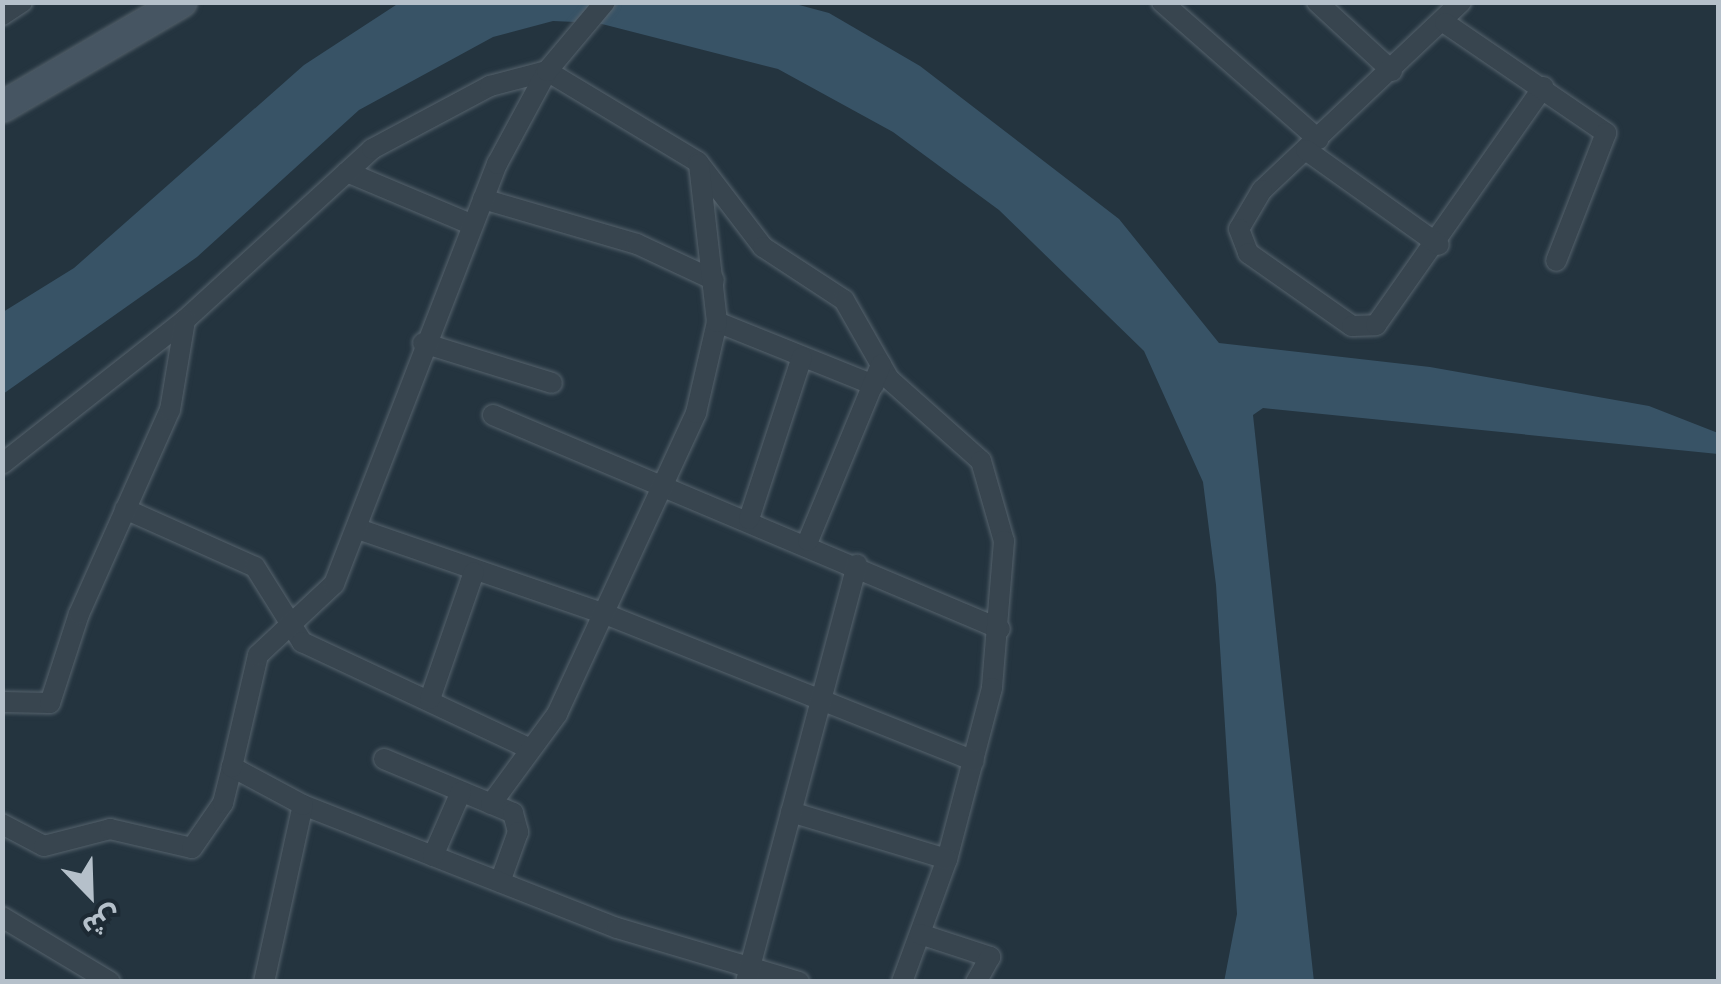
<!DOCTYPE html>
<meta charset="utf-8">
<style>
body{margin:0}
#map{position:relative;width:1721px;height:984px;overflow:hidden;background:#24343f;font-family:"Work Sans","Noto Sans Arabic",sans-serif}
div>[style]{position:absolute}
.water>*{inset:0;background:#385366}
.roads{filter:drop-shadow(0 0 2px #56636d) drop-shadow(0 0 2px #56636d)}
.minor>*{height:20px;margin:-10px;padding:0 10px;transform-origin:10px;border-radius:10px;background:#38454f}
.secondary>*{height:30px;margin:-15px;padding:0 15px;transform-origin:15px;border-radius:15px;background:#465562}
span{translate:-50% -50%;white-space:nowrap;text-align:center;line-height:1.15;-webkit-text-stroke:10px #1d2a34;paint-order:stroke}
.frame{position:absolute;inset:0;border:5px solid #b5c0ca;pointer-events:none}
.north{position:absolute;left:40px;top:844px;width:100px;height:100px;-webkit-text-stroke:8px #1d2a34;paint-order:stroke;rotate:157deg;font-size:28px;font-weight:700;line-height:40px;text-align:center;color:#b5c0ca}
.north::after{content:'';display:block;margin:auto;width:35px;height:45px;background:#b5c0ca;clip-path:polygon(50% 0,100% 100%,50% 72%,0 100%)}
</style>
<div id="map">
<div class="water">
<i style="clip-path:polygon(788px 2px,829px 13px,920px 66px,1119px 219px,1219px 343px,1430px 367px,1649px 406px,1718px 433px,1718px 454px,1263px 408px,1253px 415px,1314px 982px,1224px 982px,1237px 914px,1216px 585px,1203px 482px,1144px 351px,999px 210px,893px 132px,778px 69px,598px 23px,553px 21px,493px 37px,359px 110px,197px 257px,3px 394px,3px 312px,74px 268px,304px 65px,399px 3px)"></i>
</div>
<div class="roads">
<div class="minor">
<i style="left:1162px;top:2px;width:208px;rotate:41.3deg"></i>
<i style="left:1317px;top:2px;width:102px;rotate:42.6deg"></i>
<i style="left:1461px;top:2px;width:274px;rotate:136.6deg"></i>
<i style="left:1262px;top:190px;width:45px;rotate:120.5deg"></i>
<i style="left:1239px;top:229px;width:26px;rotate:69deg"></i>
<i style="left:1248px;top:253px;width:127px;rotate:35.1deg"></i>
<i style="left:1352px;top:326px;width:24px;rotate:-2deg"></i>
<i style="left:1376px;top:325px;width:291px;rotate:-54.9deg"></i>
<i style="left:2px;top:15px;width:24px;rotate:-33deg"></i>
<i style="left:1445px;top:23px;width:195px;rotate:34.3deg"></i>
<i style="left:1606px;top:133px;width:137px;rotate:111.3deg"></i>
<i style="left:1306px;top:150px;width:163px;rotate:35.5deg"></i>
<i style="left:347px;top:172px;width:134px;rotate:22.8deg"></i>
<i style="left:483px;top:199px;width:160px;rotate:16.3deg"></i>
<i style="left:637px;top:244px;width:85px;rotate:25.1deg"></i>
<i style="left:717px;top:322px;width:169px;rotate:21.9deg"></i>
<i style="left:423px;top:343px;width:135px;rotate:17.2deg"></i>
<i style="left:493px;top:415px;width:550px;rotate:22.88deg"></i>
<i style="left:2px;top:464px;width:233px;rotate:-38.2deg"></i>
<i style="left:185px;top:320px;width:253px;rotate:-42.4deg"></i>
<i style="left:372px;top:149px;width:134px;rotate:-28.1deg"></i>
<i style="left:490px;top:86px;width:59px;rotate:-14.7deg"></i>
<i style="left:547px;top:71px;width:176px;rotate:31.1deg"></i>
<i style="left:698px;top:162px;width:107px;rotate:52.6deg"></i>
<i style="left:763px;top:247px;width:97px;rotate:33.2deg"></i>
<i style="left:844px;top:300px;width:91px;rotate:60.3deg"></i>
<i style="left:889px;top:379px;width:123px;rotate:41.7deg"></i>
<i style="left:981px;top:461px;width:83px;rotate:74deg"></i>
<i style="left:1004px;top:541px;width:147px;rotate:94.7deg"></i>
<i style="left:992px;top:688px;width:177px;rotate:104.7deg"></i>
<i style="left:947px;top:859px;width:131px;rotate:110.1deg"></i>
<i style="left:125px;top:509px;width:142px;rotate:24deg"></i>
<i style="left:255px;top:567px;width:89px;rotate:57.9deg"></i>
<i style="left:302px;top:642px;width:252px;rotate:25.1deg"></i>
<i style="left:749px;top:519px;width:170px;rotate:-71.9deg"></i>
<i style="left:358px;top:529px;width:261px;rotate:19deg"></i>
<i style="left:605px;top:614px;width:397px;rotate:21.7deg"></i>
<i style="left:808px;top:541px;width:191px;rotate:-67.5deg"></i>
<i style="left:430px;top:699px;width:134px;rotate:-70.9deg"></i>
<i style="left:2px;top:702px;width:48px;rotate:1.2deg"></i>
<i style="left:50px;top:703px;width:94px;rotate:-72deg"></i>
<i style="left:79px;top:614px;width:223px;rotate:-66deg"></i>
<i style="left:170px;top:410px;width:91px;rotate:-80.5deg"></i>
<i style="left:384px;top:759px;width:140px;rotate:22.7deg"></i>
<i style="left:513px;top:813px;width:20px;rotate:75deg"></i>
<i style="left:518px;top:832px;width:53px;rotate:109.8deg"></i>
<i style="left:491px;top:804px;width:112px;rotate:-53.7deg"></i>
<i style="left:557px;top:714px;width:332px;rotate:-65.2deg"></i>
<i style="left:696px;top:413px;width:93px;rotate:-77deg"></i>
<i style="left:717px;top:322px;width:159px;rotate:-96.5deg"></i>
<i style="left:303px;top:805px;width:337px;rotate:21.4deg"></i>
<i style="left:617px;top:928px;width:190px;rotate:16.5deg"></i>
<i style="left:791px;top:812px;width:163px;rotate:16.8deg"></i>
<i style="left:2px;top:824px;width:47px;rotate:27.6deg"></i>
<i style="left:44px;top:846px;width:68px;rotate:-14.4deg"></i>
<i style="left:110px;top:829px;width:84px;rotate:13deg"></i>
<i style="left:192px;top:848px;width:55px;rotate:-55.4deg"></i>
<i style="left:223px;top:803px;width:37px;rotate:-76deg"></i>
<i style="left:433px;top:856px;width:70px;rotate:-66.4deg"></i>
<i style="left:2px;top:917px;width:126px;rotate:31deg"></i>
<i style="left:920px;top:934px;width:74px;rotate:18.2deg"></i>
<i style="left:990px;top:957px;width:29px;rotate:119deg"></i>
<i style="left:264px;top:982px;width:181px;rotate:-77.6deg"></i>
<i style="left:303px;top:805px;width:81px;rotate:-151.8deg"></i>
<i style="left:232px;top:767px;width:115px;rotate:-76.9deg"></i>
<i style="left:258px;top:655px;width:104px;rotate:-43.1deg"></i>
<i style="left:334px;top:584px;width:451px;rotate:-68.8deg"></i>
<i style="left:497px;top:164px;width:106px;rotate:-61.7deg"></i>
<i style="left:547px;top:71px;width:90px;rotate:-50deg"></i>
<i style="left:746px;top:982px;width:432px;rotate:-75.1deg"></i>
</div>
<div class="secondary">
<i style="left:2px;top:107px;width:208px;rotate:-30.3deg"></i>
</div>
</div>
<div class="frame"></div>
<div class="north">ش</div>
</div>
